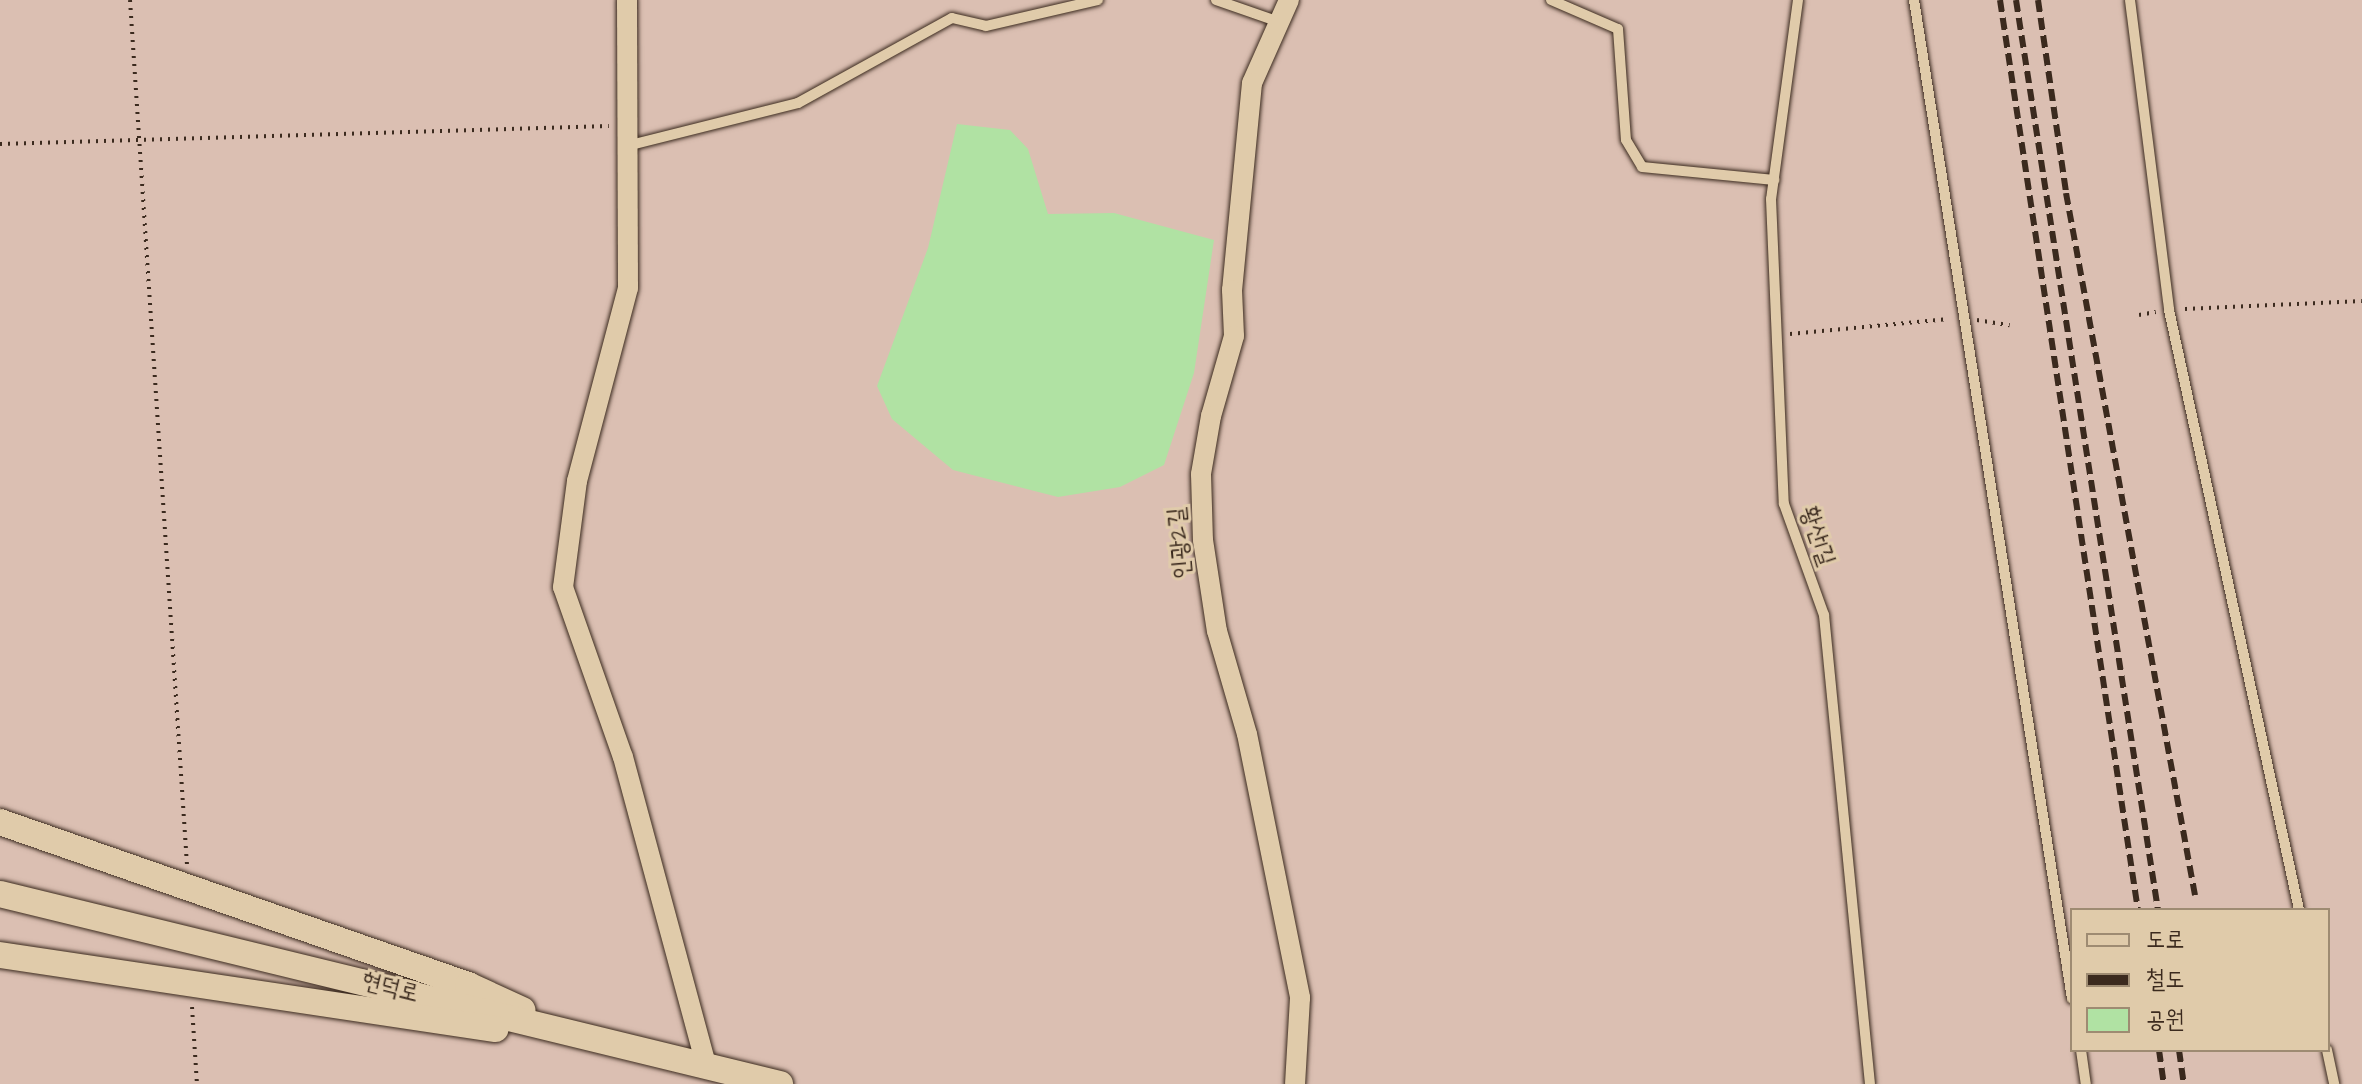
<!DOCTYPE html>
<meta charset="utf-8">
<style>
body{margin:0}
#map{position:relative;width:2362px;height:1084px;overflow:hidden;background:#dbbfb2;font-family:"Architects Daughter","Poor Story",sans-serif}
div>[style]{position:absolute}
.green>*{inset:0;background:#b0e2a3}
.path>*{height:4px;margin-top:-2px;transform-origin:0;background:repeating-linear-gradient(90deg,#3b2a1e 0 2px,transparent 0 8px)}
.roads{filter:drop-shadow(0 0 2px #3b2a1e) drop-shadow(0 0 2px #3b2a1e)}
.service>*{height:10px;margin:-5px;padding:0 5px;transform-origin:5px;border-radius:5px;background:#e0cbaa}
.minor>*{height:20px;margin:-10px;padding:0 10px;transform-origin:10px;border-radius:10px;background:#e0cbaa}
.tertiary>*{height:26px;margin:-13px;padding:0 13px;transform-origin:13px;border-radius:13px;background:#e0cbaa}
.rail>*{height:6px;margin-top:-3px;transform-origin:0;background:repeating-linear-gradient(90deg,#3b2a1e 0 12px,transparent 0 18px)}
span{translate:-50% -50%;white-space:nowrap;text-align:center;line-height:1.15;-webkit-text-stroke:6px #e0cbaa;paint-order:stroke}
.street-label{font-size:24px;color:#3b2a1e}
.legend{position:absolute;left:2070px;top:908px;width:260px;height:144px;box-sizing:border-box;background:#e0cbaa;border:2px solid #9e8b72;margin:0;padding:10px 14px;list-style:none;font-size:24px;color:#3b2a1e}
.legend li{display:flex;align-items:center;gap:16px;height:40px}
.legend b{width:40px;border:2px solid #9e8b72}
</style>
<div id="map">
<div class="green">
<i style="clip-path:polygon(957px 124px,1010px 130px,1028px 149px,1048px 214px,1114px 213px,1214px 240px,1194px 373px,1164px 465px,1120px 487px,1058px 497px,953px 470px,892px 419px,877px 386px,928px 248px)"></i>
</div>
<div class="path">
<i style="left:130px;top:0;width:866px;rotate:86.23deg"></i>
<i style="left:0;top:144px;width:609px;rotate:-1.69deg"></i>
<i style="left:2185px;top:309px;width:177px;rotate:-2.6deg"></i>
<i style="left:2139px;top:315px;width:17px;rotate:-10deg"></i>
<i style="left:1977px;top:320px;width:33px;rotate:9deg"></i>
<i style="left:1790px;top:334px;width:159px;rotate:-5.4deg"></i>
<i style="left:192px;top:1007px;width:77px;rotate:86.3deg"></i>
</div>
<div class="roads">
<div class="service">
<i style="left:1216px;top:0;width:67px;rotate:19.2deg"></i>
<i style="left:1551px;top:0;width:73px;rotate:23.4deg"></i>
<i style="left:1618px;top:29px;width:111px;rotate:85.9deg"></i>
<i style="left:1626px;top:140px;width:31px;rotate:59deg"></i>
<i style="left:1642px;top:167px;width:133px;rotate:5.6deg"></i>
<i style="left:1798px;top:0;width:201px;rotate:97.7deg"></i>
<i style="left:1771px;top:199px;width:305px;rotate:87.6deg"></i>
<i style="left:1784px;top:504px;width:118px;rotate:70.2deg"></i>
<i style="left:1824px;top:615px;width:471px;rotate:84.4deg"></i>
<i style="left:1914px;top:0;width:1011px;rotate:81.01deg"></i>
<i style="left:2130px;top:0;width:312px;rotate:82.8deg"></i>
<i style="left:2169px;top:310px;width:614px;rotate:77.77deg"></i>
<i style="left:627px;top:146px;width:176px;rotate:-14.1deg"></i>
<i style="left:798px;top:103px;width:176px;rotate:-28.9deg"></i>
<i style="left:952px;top:18px;width:35px;rotate:13deg"></i>
<i style="left:986px;top:26px;width:115px;rotate:-13.1deg"></i>
<i style="left:2081px;top:1050px;width:34px;rotate:82deg"></i>
<i style="left:2327px;top:1050px;width:35px;rotate:78deg"></i>
</div>
<div class="minor">
<i style="left:627px;top:0;width:288px;rotate:89.8deg"></i>
<i style="left:628px;top:288px;width:200px;rotate:104.8deg"></i>
<i style="left:577px;top:481px;width:107px;rotate:97.5deg"></i>
<i style="left:563px;top:587px;width:180px;rotate:70.6deg"></i>
<i style="left:623px;top:757px;width:319px;rotate:74.9deg"></i>
<i style="left:1289px;top:0;width:91px;rotate:114deg"></i>
<i style="left:1252px;top:83px;width:208px;rotate:95.5deg"></i>
<i style="left:1232px;top:290px;width:46px;rotate:87.5deg"></i>
<i style="left:1234px;top:336px;width:83px;rotate:106deg"></i>
<i style="left:1211px;top:416px;width:59px;rotate:99.8deg"></i>
<i style="left:1201px;top:474px;width:66px;rotate:88.3deg"></i>
<i style="left:1203px;top:540px;width:92px;rotate:81.3deg"></i>
<i style="left:1217px;top:631px;width:107px;rotate:73.8deg"></i>
<i style="left:1247px;top:734px;width:269px;rotate:78.6deg"></i>
<i style="left:1300px;top:998px;width:86px;rotate:93.3deg"></i>
</div>
<div class="tertiary">
<i style="left:0;top:822px;width:496px;rotate:19.2deg"></i>
<i style="left:468px;top:985px;width:60px;rotate:24.8deg"></i>
<i style="left:0;top:894px;width:803px;rotate:13.69deg"></i>
<i style="left:0;top:955px;width:501px;rotate:8.5deg"></i>
</div>
</div>
<div class="rail">
<i style="left:2000px;top:0;width:920px;rotate:81.38deg"></i>
<i style="left:2016px;top:0;width:921px;rotate:81.13deg"></i>
<i style="left:2038px;top:0;width:195px;rotate:81.7deg"></i>
<i style="left:2066px;top:193px;width:714px;rotate:79.59deg"></i>
<i style="left:2159px;top:1050px;width:34px;rotate:82deg"></i>
<i style="left:2179px;top:1050px;width:34px;rotate:82deg"></i>
</div>
<div class="street-label">
<span style="left:1817px;top:536px;rotate:71deg">황산1길</span>
<span style="left:1180px;top:543px;rotate:-95deg">인광2길</span>
<span style="left:390px;top:988px;rotate:14deg">현덕로</span>
</div>
<ul class="legend">
<li><b style="height:10px;background:#e0cbaa"></b>도로</li>
<li><b style="height:10px;background:#3b2a1e"></b>철도</li>
<li><b style="height:22px;background:#b0e2a3"></b>공원</li>
</ul>
</div>
